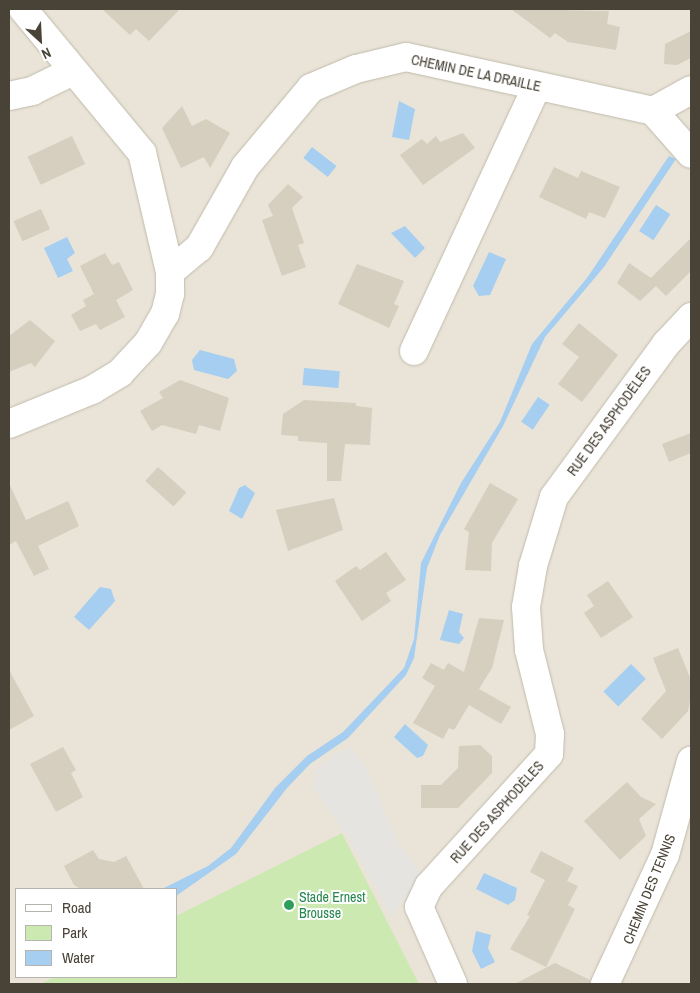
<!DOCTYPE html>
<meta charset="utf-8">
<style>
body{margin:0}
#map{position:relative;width:700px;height:993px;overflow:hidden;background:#f5f2e9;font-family:"Archivo Narrow",sans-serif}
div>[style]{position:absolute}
.residential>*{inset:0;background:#e9e4d7}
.green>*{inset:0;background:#cde9b2}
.parking>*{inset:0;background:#e6e4e1}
.water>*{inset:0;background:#a6cef1;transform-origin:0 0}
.building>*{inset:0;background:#d6cebf;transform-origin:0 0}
.roads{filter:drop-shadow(0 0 1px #c0baac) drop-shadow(0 0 1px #c0baac)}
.minor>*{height:28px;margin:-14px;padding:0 14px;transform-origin:14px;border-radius:14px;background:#fff}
.dots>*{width:14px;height:14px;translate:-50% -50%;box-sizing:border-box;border:2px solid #fff;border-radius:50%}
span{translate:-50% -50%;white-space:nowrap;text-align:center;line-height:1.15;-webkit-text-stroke:4px #fff;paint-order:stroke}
.street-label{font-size:14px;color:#494337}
.leisure-label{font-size:14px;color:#27864d}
.left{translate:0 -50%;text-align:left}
.frame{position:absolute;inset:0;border:10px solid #494337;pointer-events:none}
.legend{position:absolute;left:15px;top:888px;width:162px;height:90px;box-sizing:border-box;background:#fff;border:1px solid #b6b4af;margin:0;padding:6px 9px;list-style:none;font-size:15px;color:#494337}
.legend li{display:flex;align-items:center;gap:10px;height:25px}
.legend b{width:25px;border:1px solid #b6b4af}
.north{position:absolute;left:15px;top:15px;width:50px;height:50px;-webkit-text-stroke:4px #fff;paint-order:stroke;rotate:155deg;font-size:14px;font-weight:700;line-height:20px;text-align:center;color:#494337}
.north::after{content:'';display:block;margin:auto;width:18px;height:22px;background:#494337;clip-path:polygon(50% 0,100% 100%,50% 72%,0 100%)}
</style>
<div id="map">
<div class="residential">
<i style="clip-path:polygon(evenodd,9px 9px,691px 9px,691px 984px,9px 984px,9px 9px,16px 889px,176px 889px,176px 977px,16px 977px,16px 889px)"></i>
</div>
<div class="green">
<i style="clip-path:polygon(342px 833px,419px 984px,40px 984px,55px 977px,176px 977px,176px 916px)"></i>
</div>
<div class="parking">
<i style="clip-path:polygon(351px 748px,368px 771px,397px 842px,421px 874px,392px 917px,348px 837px,314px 789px,316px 770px,332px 756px)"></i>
</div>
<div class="water">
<i style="clip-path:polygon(399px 101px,415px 109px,409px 140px,392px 137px)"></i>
<i style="left:312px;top:147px;width:31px;height:14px;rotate:38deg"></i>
<i style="clip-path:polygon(669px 156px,676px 159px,604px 267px,545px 337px,503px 426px,440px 535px,427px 568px,414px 658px,406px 675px,348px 738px,310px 764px,287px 788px,236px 854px,176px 896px,176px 889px,162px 889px,208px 866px,231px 848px,275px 788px,307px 756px,343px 732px,404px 668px,414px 639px,421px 563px,461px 483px,500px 422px,532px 344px,587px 278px)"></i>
<i style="left:656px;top:205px;width:17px;height:31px;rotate:33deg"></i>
<i style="clip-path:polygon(405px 226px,425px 248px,415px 258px,391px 233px)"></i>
<i style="clip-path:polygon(67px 237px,75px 253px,67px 259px,73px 271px,58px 278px,44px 248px)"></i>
<i style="clip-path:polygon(489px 252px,506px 259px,490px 295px,479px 296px,473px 286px)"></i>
<i style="clip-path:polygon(200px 350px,234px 359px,237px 371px,228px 379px,194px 370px,192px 360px)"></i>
<i style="left:304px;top:368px;width:36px;height:17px;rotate:5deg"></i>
<i style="left:538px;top:397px;width:14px;height:30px;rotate:34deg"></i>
<i style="clip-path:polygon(245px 485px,255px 493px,242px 519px,229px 511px,239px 488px)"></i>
<i style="clip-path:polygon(100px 587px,111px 589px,115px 601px,89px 630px,74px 617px)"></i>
<i style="clip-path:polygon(449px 610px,463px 614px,459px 632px,464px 638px,459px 644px,440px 640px)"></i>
<i style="left:631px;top:664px;width:21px;height:39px;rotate:45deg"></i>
<i style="clip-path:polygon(405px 724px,428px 745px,423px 756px,417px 758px,394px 737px)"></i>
<i style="clip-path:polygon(484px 873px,517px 888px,515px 900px,508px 905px,476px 889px)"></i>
<i style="clip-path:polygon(476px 931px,491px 935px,488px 948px,495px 962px,481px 969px,472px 951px)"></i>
</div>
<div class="building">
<i style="clip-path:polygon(102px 9px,180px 9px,149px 41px,136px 29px,130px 35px)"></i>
<i style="clip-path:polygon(511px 9px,609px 11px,607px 24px,620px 27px,616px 50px,568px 42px,555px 33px,550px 38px)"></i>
<i style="clip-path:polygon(691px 31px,691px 58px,677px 65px,664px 64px,665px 44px)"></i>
<i style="clip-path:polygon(182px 106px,192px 126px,206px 119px,230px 133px,210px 168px,204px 157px,181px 168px,162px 128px)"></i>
<i style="clip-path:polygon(463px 133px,475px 148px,423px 185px,400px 155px,422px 139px,427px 144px,436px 136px,440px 142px)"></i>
<i style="left:72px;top:136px;width:31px;height:49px;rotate:65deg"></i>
<i style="clip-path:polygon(554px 167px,578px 178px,581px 171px,620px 187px,605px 218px,589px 212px,586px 219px,539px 197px)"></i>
<i style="clip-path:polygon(288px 184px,303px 197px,292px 208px,304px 243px,298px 245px,306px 267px,282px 276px,262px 220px,273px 216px,268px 205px)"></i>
<i style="left:41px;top:209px;width:22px;height:30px;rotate:66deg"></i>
<i style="clip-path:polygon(691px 238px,691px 271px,666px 296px,656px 286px,640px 301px,617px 283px,629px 263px,651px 278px)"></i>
<i style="clip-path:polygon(105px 253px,112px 265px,119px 262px,133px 290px,116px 300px,125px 317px,100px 330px,96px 324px,80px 331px,71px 315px,86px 306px,83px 300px,94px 294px,80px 266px)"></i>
<i style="clip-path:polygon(357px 264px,404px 281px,394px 304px,399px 306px,389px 328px,338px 304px)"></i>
<i style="clip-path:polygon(30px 320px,55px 341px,35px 367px,31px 363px,9px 372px,9px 336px)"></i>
<i style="clip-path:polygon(579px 323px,618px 355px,582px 402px,558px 384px,579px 357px,562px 344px)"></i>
<i style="clip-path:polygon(180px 380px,229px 398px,220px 431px,199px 425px,196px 434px,162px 425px,152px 431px,140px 411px,163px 398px,159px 392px)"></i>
<i style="clip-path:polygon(304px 400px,356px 403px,356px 406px,372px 408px,370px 445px,345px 444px,341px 481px,327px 481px,327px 443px,298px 441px,298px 436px,281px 435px,283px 414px)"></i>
<i style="clip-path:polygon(691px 433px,691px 453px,669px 462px,662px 444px)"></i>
<i style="left:158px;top:467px;width:38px;height:19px;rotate:42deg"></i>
<i style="clip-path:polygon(9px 483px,26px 520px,68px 501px,79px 526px,38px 546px,49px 569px,34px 576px,16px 541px,9px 545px)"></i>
<i style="clip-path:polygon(490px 483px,518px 499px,492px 543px,491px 571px,465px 570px,469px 532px,464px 529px)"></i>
<i style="clip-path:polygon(334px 498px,343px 530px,288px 551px,276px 510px)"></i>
<i style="clip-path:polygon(386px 552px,406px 580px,386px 593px,391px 601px,362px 621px,335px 581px,356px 566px,360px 570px)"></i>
<i style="clip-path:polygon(608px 581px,633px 617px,601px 638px,584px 613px,594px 606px,587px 595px)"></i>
<i style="clip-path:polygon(479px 618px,504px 620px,492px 668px,479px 689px,511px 707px,501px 724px,469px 705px,454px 730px,449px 728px,443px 739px,413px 723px,435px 686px,422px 678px,431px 663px,444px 670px,448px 663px,464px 672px)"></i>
<i style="clip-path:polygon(678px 648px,691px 680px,691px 696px,688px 711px,662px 739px,641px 719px,666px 691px,653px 658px)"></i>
<i style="clip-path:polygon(9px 670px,34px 716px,9px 730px)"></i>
<i style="clip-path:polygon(480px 745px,492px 756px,492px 773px,458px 808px,421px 808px,421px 785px,441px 785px,458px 768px,459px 746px)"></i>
<i style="clip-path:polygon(63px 747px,76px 770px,71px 773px,83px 797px,56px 812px,30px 764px)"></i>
<i style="clip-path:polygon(627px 782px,641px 797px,656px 804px,639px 819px,646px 836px,620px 860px,584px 821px)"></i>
<i style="clip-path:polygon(93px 850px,99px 859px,114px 862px,126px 856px,144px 889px,81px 889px,74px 885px,64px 866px)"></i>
<i style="clip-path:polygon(541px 851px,574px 868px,567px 881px,578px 886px,568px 905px,575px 909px,546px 967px,510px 949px,530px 916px,527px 915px,545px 880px,530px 872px)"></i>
<i style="clip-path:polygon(555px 963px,590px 980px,590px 984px,515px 984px)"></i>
</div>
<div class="roads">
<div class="minor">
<i style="left:9px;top:96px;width:24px;rotate:-12deg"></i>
<i style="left:32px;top:91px;width:46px;rotate:-26deg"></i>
<i style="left:653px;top:111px;width:57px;rotate:48.5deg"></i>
<i style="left:170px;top:272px;width:38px;rotate:-40deg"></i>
<i style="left:199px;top:248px;width:93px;rotate:-60.4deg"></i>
<i style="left:245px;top:167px;width:103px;rotate:-50.1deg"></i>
<i style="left:311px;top:88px;width:49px;rotate:-22.9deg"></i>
<i style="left:356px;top:69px;width:51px;rotate:-13.5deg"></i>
<i style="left:406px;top:57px;width:253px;rotate:12.3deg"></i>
<i style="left:653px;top:111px;width:43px;rotate:-28.9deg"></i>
<i style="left:414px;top:351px;width:292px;rotate:-65.1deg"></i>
<i style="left:9px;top:424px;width:90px;rotate:-22.3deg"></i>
<i style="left:92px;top:390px;width:33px;rotate:-31deg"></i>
<i style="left:120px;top:373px;width:41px;rotate:-47deg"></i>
<i style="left:148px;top:343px;width:34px;rotate:-60deg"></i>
<i style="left:165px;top:314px;width:21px;rotate:-76deg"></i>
<i style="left:170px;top:294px;width:22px;rotate:-90deg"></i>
<i style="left:170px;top:272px;width:122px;rotate:-103.2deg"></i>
<i style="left:142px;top:153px;width:187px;rotate:-129.6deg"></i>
<i style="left:453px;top:984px;width:84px;rotate:-113.8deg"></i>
<i style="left:419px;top:907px;width:23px;rotate:-65deg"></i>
<i style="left:429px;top:886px;width:178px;rotate:-47.7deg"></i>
<i style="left:549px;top:754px;width:20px;rotate:-87deg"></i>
<i style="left:550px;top:734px;width:87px;rotate:-104deg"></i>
<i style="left:529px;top:650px;width:43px;rotate:-94deg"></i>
<i style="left:526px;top:607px;width:42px;rotate:-80.3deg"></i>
<i style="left:533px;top:566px;width:72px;rotate:-73.1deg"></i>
<i style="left:554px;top:497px;width:190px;rotate:-53.8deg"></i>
<i style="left:666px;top:344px;width:37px;rotate:-47deg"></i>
<i style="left:605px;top:984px;width:142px;rotate:-65.1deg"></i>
<i style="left:665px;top:855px;width:98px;rotate:-74.5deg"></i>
</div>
</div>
<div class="dots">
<i style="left:289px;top:905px;background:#2e9e5b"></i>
</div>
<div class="street-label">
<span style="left:476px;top:73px;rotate:12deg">CHEMIN DE LA DRAILLE</span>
<span style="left:609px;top:421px;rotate:-54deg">RUE DES ASPHODÈLES</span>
<span style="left:497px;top:812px;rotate:-48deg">RUE DES ASPHODÈLES</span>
<span style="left:649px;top:889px;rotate:-68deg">CHEMIN DES TENNIS</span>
</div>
<div class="leisure-label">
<span class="left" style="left:299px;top:905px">Stade Ernest<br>Brousse</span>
</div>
<div class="frame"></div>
<ul class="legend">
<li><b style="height:6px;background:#fff"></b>Road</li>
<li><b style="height:14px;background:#cde9b2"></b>Park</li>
<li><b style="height:14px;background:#a6cef1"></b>Water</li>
</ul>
<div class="north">N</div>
</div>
